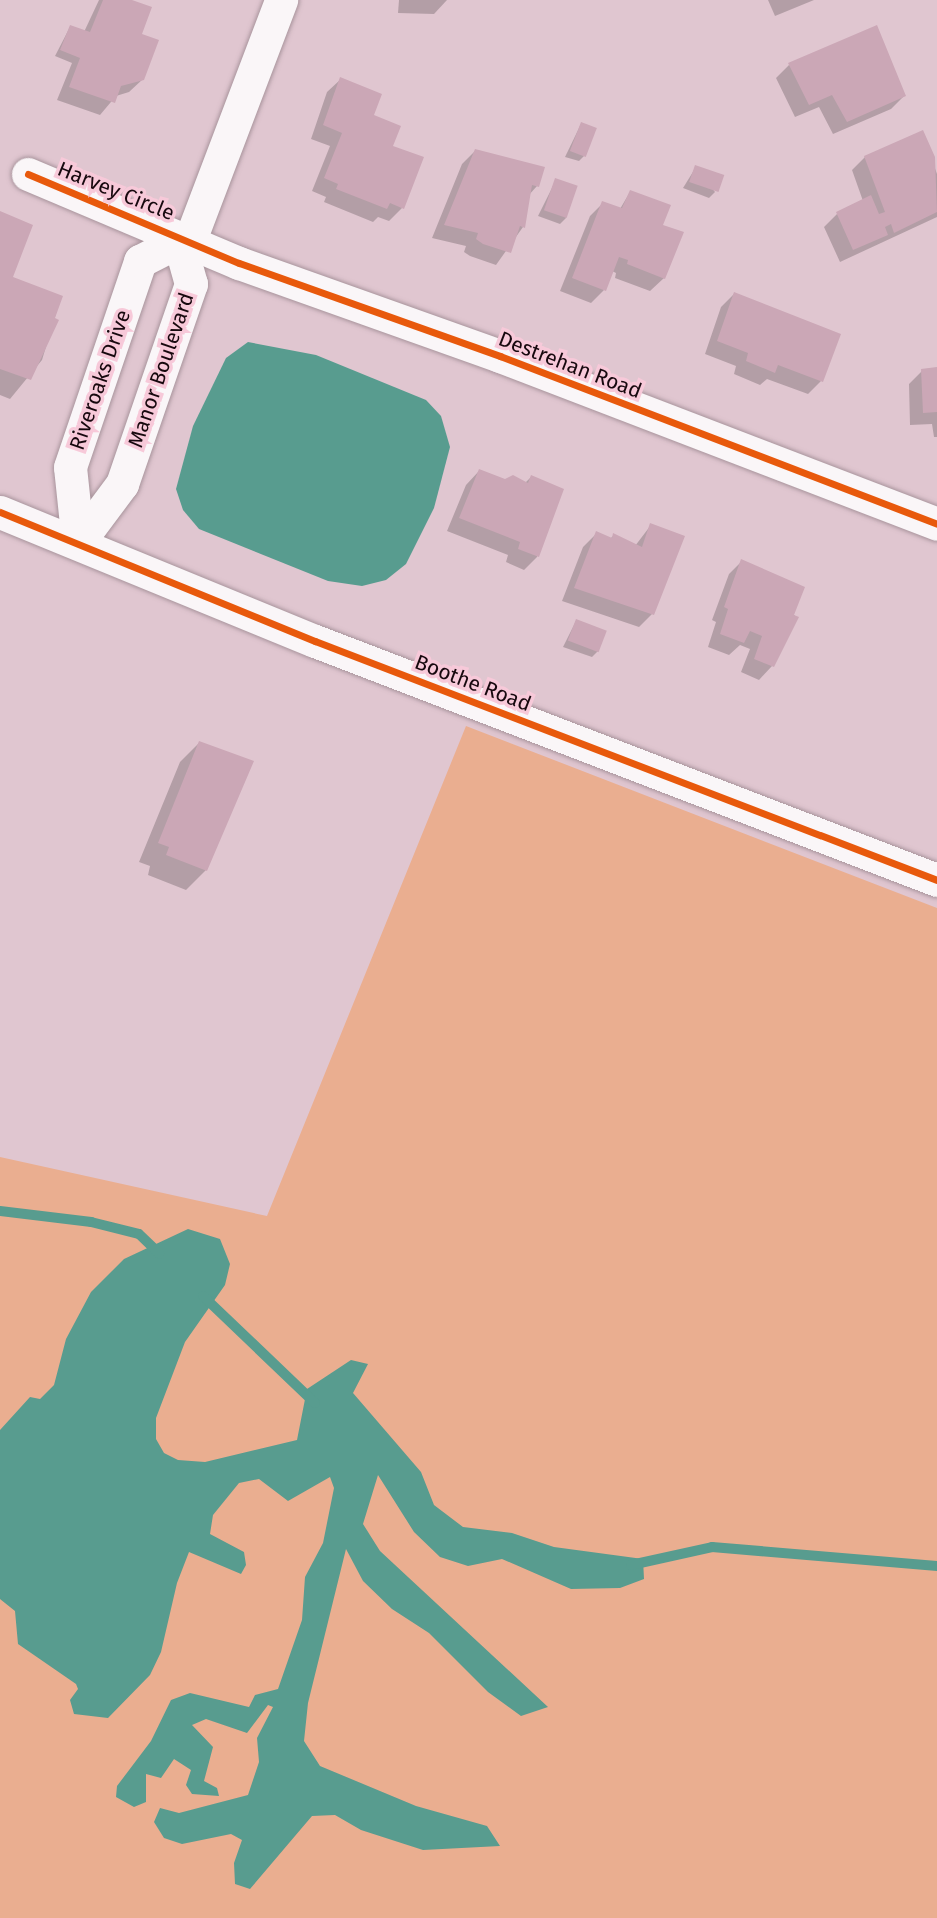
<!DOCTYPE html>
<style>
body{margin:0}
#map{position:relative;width:937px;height:1918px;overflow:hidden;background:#e0c6d0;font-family:"Fira Sans",sans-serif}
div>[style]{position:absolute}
.green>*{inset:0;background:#eaae90}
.water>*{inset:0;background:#589c8f}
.shadow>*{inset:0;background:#0003}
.stream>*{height:10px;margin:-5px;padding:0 5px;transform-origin:5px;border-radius:5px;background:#589c8f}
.building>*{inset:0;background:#cba7b6;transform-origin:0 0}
.roads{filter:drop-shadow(0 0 2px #a8949c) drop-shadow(0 0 2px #a8949c)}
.street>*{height:33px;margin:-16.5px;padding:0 16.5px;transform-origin:16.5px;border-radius:16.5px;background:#faf6f8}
.cycleway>*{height:7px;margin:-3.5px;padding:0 3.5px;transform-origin:3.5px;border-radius:3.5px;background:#e8590c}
span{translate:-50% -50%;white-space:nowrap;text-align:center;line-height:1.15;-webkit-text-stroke:7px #f7c9d9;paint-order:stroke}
.street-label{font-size:21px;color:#17080e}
</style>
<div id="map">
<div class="green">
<i style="clip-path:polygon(466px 726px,937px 908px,937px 1918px,0 1918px,0 1157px,267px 1216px)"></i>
</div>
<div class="water">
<i style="clip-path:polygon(248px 342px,316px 355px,426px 400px,441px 416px,450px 447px,434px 508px,406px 564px,386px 580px,362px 586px,328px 581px,199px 529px,183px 510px,176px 489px,193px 426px,226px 358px)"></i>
<i style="clip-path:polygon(188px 1229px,220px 1239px,230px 1264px,225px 1285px,185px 1342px,156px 1418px,156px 1439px,164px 1453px,178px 1460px,205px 1462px,297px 1440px,307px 1389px,351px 1360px,368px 1364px,353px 1393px,421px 1472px,434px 1505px,463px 1527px,512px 1533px,554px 1547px,643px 1559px,644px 1579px,620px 1588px,571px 1589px,502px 1559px,468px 1566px,440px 1557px,414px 1532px,378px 1475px,363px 1524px,380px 1551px,548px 1707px,521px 1716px,488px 1692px,429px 1633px,392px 1609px,363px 1581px,346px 1549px,308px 1703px,304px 1741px,320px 1766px,416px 1806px,487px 1826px,500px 1846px,423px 1850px,361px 1830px,335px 1815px,312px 1816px,250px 1889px,235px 1884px,234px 1863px,242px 1840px,231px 1834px,182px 1844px,164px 1838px,154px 1822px,160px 1808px,179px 1813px,248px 1795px,259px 1762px,257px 1738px,273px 1707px,268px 1705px,247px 1733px,206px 1719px,192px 1725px,213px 1747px,204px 1781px,217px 1788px,219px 1796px,192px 1794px,186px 1785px,191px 1770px,174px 1759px,161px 1778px,146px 1774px,146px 1802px,134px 1807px,116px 1797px,117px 1786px,151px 1741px,171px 1700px,190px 1693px,249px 1707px,255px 1695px,278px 1689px,302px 1620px,305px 1577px,323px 1543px,334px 1488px,330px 1477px,288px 1501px,259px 1479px,239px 1483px,213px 1515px,210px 1534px,244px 1552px,246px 1565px,241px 1574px,189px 1552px,177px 1583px,161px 1652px,150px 1675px,108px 1718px,74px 1714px,70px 1700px,78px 1689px,76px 1684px,18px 1644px,15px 1611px,0 1599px,0 1430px,30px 1397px,40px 1399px,54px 1385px,66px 1339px,91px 1292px,124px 1259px)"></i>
</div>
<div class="shadow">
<i style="clip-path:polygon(99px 0,127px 0,143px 79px,129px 92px,116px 96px,100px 115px,57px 100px,72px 63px,55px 56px,70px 27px,84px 32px)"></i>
<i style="clip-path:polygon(399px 0,447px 0,434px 14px,398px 13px)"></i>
<i style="clip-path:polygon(768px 0,814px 0,775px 16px)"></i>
<i style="clip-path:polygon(789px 65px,904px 96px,891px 109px,833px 134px,819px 107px,795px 117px,776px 78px)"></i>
<i style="clip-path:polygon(341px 79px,390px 146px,402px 208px,389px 221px,378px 217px,373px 222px,324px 202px,326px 197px,312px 191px,330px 146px,311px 139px,327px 92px)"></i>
<i style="clip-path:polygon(581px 124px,585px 155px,579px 161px,565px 157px)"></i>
<i style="clip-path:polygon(922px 132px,937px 174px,937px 217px,840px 262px,824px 227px,837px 214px,863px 201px,852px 170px,865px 157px)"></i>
<i style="clip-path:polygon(475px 151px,543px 169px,537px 186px,528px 196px,523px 227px,496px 265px,470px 256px,464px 252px,466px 246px,432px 238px,462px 164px)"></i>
<i style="clip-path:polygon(696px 167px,715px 192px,709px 198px,683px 188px)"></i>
<i style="clip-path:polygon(556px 180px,566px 218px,560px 224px,538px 216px)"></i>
<i style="clip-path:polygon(630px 192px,664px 278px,650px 291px,615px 278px,616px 273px,612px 271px,604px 290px,591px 303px,560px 291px,590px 216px,603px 203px,620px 209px)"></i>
<i style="clip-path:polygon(0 213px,11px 278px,61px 297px,42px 360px,10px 399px,0 395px)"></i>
<i style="clip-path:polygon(734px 294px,821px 381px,808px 394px,767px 379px,760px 385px,734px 374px,736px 366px,705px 354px,721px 307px)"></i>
<i style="clip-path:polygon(937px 369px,937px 437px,934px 437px,932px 424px,910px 425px,909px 384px,922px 371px)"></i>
<i style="clip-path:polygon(479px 471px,505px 481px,525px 483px,531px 477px,562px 490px,537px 557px,524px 570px,506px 562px,508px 555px,447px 531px,466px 485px)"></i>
<i style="clip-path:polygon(651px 525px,652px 614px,639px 627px,562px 601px,583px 547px,596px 534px,610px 539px,614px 535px,635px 546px)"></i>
<i style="clip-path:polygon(742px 561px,797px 618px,772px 666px,759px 680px,741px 672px,750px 649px,740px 645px,729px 655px,708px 647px,716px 622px,712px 620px,729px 574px)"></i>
<i style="clip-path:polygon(576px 621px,598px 651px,592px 657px,563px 647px)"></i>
<i style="clip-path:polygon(199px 743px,206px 870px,186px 890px,148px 875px,150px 866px,139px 862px,180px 762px)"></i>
</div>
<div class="stream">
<i style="left:0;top:1211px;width:92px;rotate:6.9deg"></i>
<i style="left:91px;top:1222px;width:49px;rotate:14deg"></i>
<i style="left:139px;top:1234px;width:28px;rotate:44deg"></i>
<i style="left:203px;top:1296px;width:155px;rotate:43.7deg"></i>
<i style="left:631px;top:1565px;width:83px;rotate:-12.5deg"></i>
<i style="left:712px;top:1547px;width:226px;rotate:4.8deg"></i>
</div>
<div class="building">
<i style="clip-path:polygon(103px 0,132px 0,152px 7px,142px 34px,159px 40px,144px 80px,121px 86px,115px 103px,69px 87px,80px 58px,60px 50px,70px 25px,90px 32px)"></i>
<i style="clip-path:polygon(877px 25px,906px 96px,847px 122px,832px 95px,809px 105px,788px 63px)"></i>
<i style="clip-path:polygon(340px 77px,382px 94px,374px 115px,401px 126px,393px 146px,424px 157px,404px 209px,390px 203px,387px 209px,336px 189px,338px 184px,324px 178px,342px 133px,323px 125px)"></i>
<i style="left:581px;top:122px;width:17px;height:31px;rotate:21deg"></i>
<i style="clip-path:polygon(923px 130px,935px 157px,937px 212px,894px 233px,891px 224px,885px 227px,888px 235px,853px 250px,836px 212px,871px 195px,879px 214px,885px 212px,864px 156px)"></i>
<i style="clip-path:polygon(475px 149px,545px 167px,539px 187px,532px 185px,525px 228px,520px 226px,511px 253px,483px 244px,476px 239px,478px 233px,444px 225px)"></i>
<i style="left:695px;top:165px;width:31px;height:18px;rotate:19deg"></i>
<i style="left:555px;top:178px;width:24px;height:34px;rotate:19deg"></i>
<i style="clip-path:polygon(630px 190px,671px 205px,663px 225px,684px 232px,665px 279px,627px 264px,628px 260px,619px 257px,606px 291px,572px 278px,602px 201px,622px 208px)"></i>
<i style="clip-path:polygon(0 211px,33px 225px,13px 277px,63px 296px,55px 318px,59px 320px,31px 380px,0 369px)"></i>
<i style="clip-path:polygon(734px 292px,841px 334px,823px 382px,778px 365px,775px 373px,746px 361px,748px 353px,717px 341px)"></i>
<i style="clip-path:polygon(937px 367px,937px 412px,923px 413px,921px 369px)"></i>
<i style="clip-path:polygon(479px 469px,505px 479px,513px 475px,528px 483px,531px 475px,564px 489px,539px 557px,518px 549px,520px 542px,459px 518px)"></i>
<i style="clip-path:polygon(650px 523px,685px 536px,654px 615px,574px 588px,596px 531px,612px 538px,613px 533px,642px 547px)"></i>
<i style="clip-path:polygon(741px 559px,805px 587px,794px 615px,799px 617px,774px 667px,754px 659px,762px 636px,750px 631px,744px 643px,720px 634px,728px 609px,724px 607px)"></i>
<i style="left:576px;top:619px;width:33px;height:23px;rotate:21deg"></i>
<i style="clip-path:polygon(199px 741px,254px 761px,207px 871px,166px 855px,169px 847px,158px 843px)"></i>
</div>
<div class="roads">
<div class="street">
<i style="left:28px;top:174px;width:229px;rotate:22.9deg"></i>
<i style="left:239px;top:263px;width:277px;rotate:19.6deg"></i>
<i style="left:500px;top:356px;width:468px;rotate:21deg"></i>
<i style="left:0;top:512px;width:340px;rotate:22.3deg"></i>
<i style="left:315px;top:641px;width:666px;rotate:21.02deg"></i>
<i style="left:78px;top:543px;width:76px;rotate:-96deg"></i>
<i style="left:70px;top:467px;width:218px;rotate:-71.2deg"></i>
<i style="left:140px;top:261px;width:44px;rotate:-27.1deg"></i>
<i style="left:179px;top:241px;width:11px;rotate:-5deg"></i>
<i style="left:190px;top:240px;width:257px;rotate:-69.2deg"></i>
<i style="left:78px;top:543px;width:74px;rotate:-53.3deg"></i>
<i style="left:122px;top:484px;width:212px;rotate:-71deg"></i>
<i style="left:191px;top:284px;width:45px;rotate:-105.6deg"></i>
</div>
</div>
<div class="cycleway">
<i style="left:28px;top:174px;width:229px;rotate:22.9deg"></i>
<i style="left:239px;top:263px;width:277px;rotate:19.6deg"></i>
<i style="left:500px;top:356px;width:468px;rotate:21deg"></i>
<i style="left:0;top:512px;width:340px;rotate:22.3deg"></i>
<i style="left:315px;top:641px;width:666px;rotate:21.02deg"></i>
</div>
<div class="street-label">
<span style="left:116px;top:191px;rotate:22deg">Harvey Circle</span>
<span style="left:570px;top:365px;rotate:21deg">Destrehan Road</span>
<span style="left:161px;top:370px;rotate:-71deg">Manor Boulevard</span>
<span style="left:100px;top:380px;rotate:-71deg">Riveroaks Drive</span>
<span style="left:473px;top:683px;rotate:21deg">Boothe Road</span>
</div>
</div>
